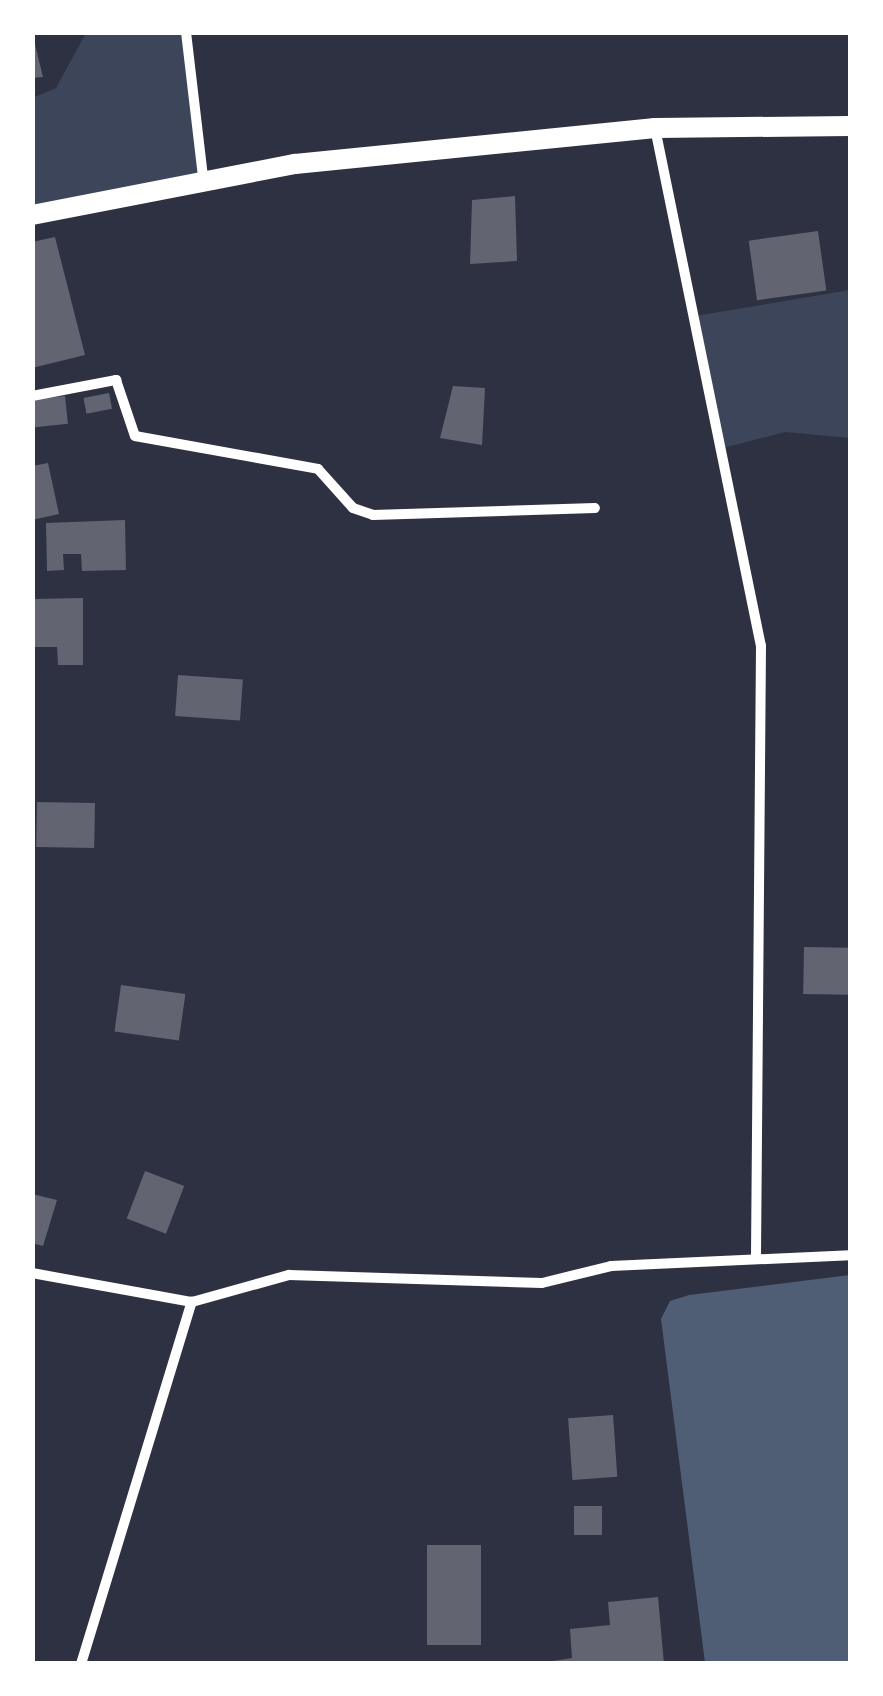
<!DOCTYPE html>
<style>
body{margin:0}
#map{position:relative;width:883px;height:1696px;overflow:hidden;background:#2d3142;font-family:Raleway,sans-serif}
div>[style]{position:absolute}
.green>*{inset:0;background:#3c4559}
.water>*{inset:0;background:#4f5d75}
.building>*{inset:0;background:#626471;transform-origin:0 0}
.minor>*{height:10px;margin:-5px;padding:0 5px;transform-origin:5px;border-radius:5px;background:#fff}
.secondary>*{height:20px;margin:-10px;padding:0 10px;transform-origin:10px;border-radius:10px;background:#fff}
span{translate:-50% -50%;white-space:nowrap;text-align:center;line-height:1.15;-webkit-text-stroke:9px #fff;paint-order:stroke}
.frame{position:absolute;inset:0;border:35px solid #fff;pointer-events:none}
</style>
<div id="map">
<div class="green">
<i style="clip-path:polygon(86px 33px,186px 33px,203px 176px,33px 215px,32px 98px,56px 88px)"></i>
<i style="clip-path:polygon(850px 290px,850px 438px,785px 432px,723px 448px,695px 316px)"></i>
</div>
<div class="water">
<i style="clip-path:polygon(850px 1275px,850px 1663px,705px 1663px,661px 1319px,670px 1301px,689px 1295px)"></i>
</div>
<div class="building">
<i style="clip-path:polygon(32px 32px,43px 77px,32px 78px)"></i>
<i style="clip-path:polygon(515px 196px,517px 261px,470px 264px,472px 200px)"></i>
<i style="left:818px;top:231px;width:60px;height:70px;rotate:82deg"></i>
<i style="clip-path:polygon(55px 237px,85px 355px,32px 368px,32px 242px)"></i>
<i style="clip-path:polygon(453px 386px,485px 388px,482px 445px,440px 438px)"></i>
<i style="left:109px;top:393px;width:16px;height:26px;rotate:79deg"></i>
<i style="left:65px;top:396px;width:28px;height:33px;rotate:84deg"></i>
<i style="clip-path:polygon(48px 463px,59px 514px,32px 520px,32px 466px)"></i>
<i style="clip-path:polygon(125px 520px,126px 570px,82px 571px,81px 554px,63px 554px,64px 570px,47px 571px,46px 523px)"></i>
<i style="clip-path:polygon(83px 598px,83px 665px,58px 665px,57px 647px,32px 647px,32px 599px)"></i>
<i style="left:178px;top:675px;width:65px;height:41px;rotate:4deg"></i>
<i style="left:37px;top:802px;width:58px;height:45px;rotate:1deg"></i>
<i style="left:804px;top:947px;width:46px;height:47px;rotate:1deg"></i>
<i style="left:121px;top:985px;width:65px;height:47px;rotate:8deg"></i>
<i style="left:145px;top:1171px;width:42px;height:51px;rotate:21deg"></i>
<i style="clip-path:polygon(32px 1194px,57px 1200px,43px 1246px,32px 1243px)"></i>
<i style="left:613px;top:1415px;width:62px;height:45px;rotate:86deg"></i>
<i style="left:574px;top:1506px;width:28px;height:29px"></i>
<i style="left:427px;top:1545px;width:54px;height:100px"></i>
<i style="clip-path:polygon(658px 1597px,664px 1664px,535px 1664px,572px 1658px,570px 1629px,610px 1625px,608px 1602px)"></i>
</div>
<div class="minor">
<i style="left:186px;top:32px;width:145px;rotate:83.3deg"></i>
<i style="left:655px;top:128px;width:529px;rotate:78.44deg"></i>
<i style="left:761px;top:646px;width:613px;rotate:90.47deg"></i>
<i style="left:32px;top:396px;width:86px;rotate:-10.8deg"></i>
<i style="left:116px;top:380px;width:59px;rotate:71.3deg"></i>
<i style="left:135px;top:436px;width:186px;rotate:10.2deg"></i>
<i style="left:318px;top:469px;width:52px;rotate:48.1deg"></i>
<i style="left:353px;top:508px;width:21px;rotate:19deg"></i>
<i style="left:373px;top:515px;width:222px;rotate:-1.8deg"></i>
<i style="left:32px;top:1273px;width:163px;rotate:10.3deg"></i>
<i style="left:192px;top:1302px;width:101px;rotate:-15.6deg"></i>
<i style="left:289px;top:1275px;width:253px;rotate:1.8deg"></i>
<i style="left:542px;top:1283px;width:71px;rotate:-13.8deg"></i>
<i style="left:611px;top:1266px;width:239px;rotate:-2.6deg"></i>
<i style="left:81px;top:1664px;width:379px;rotate:-73deg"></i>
</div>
<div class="secondary">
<i style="left:32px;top:215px;width:268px;rotate:-11deg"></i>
<i style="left:295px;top:164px;width:362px;rotate:-5.7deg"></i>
<i style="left:655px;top:128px;width:195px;rotate:-0.6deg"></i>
</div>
<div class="frame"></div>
</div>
